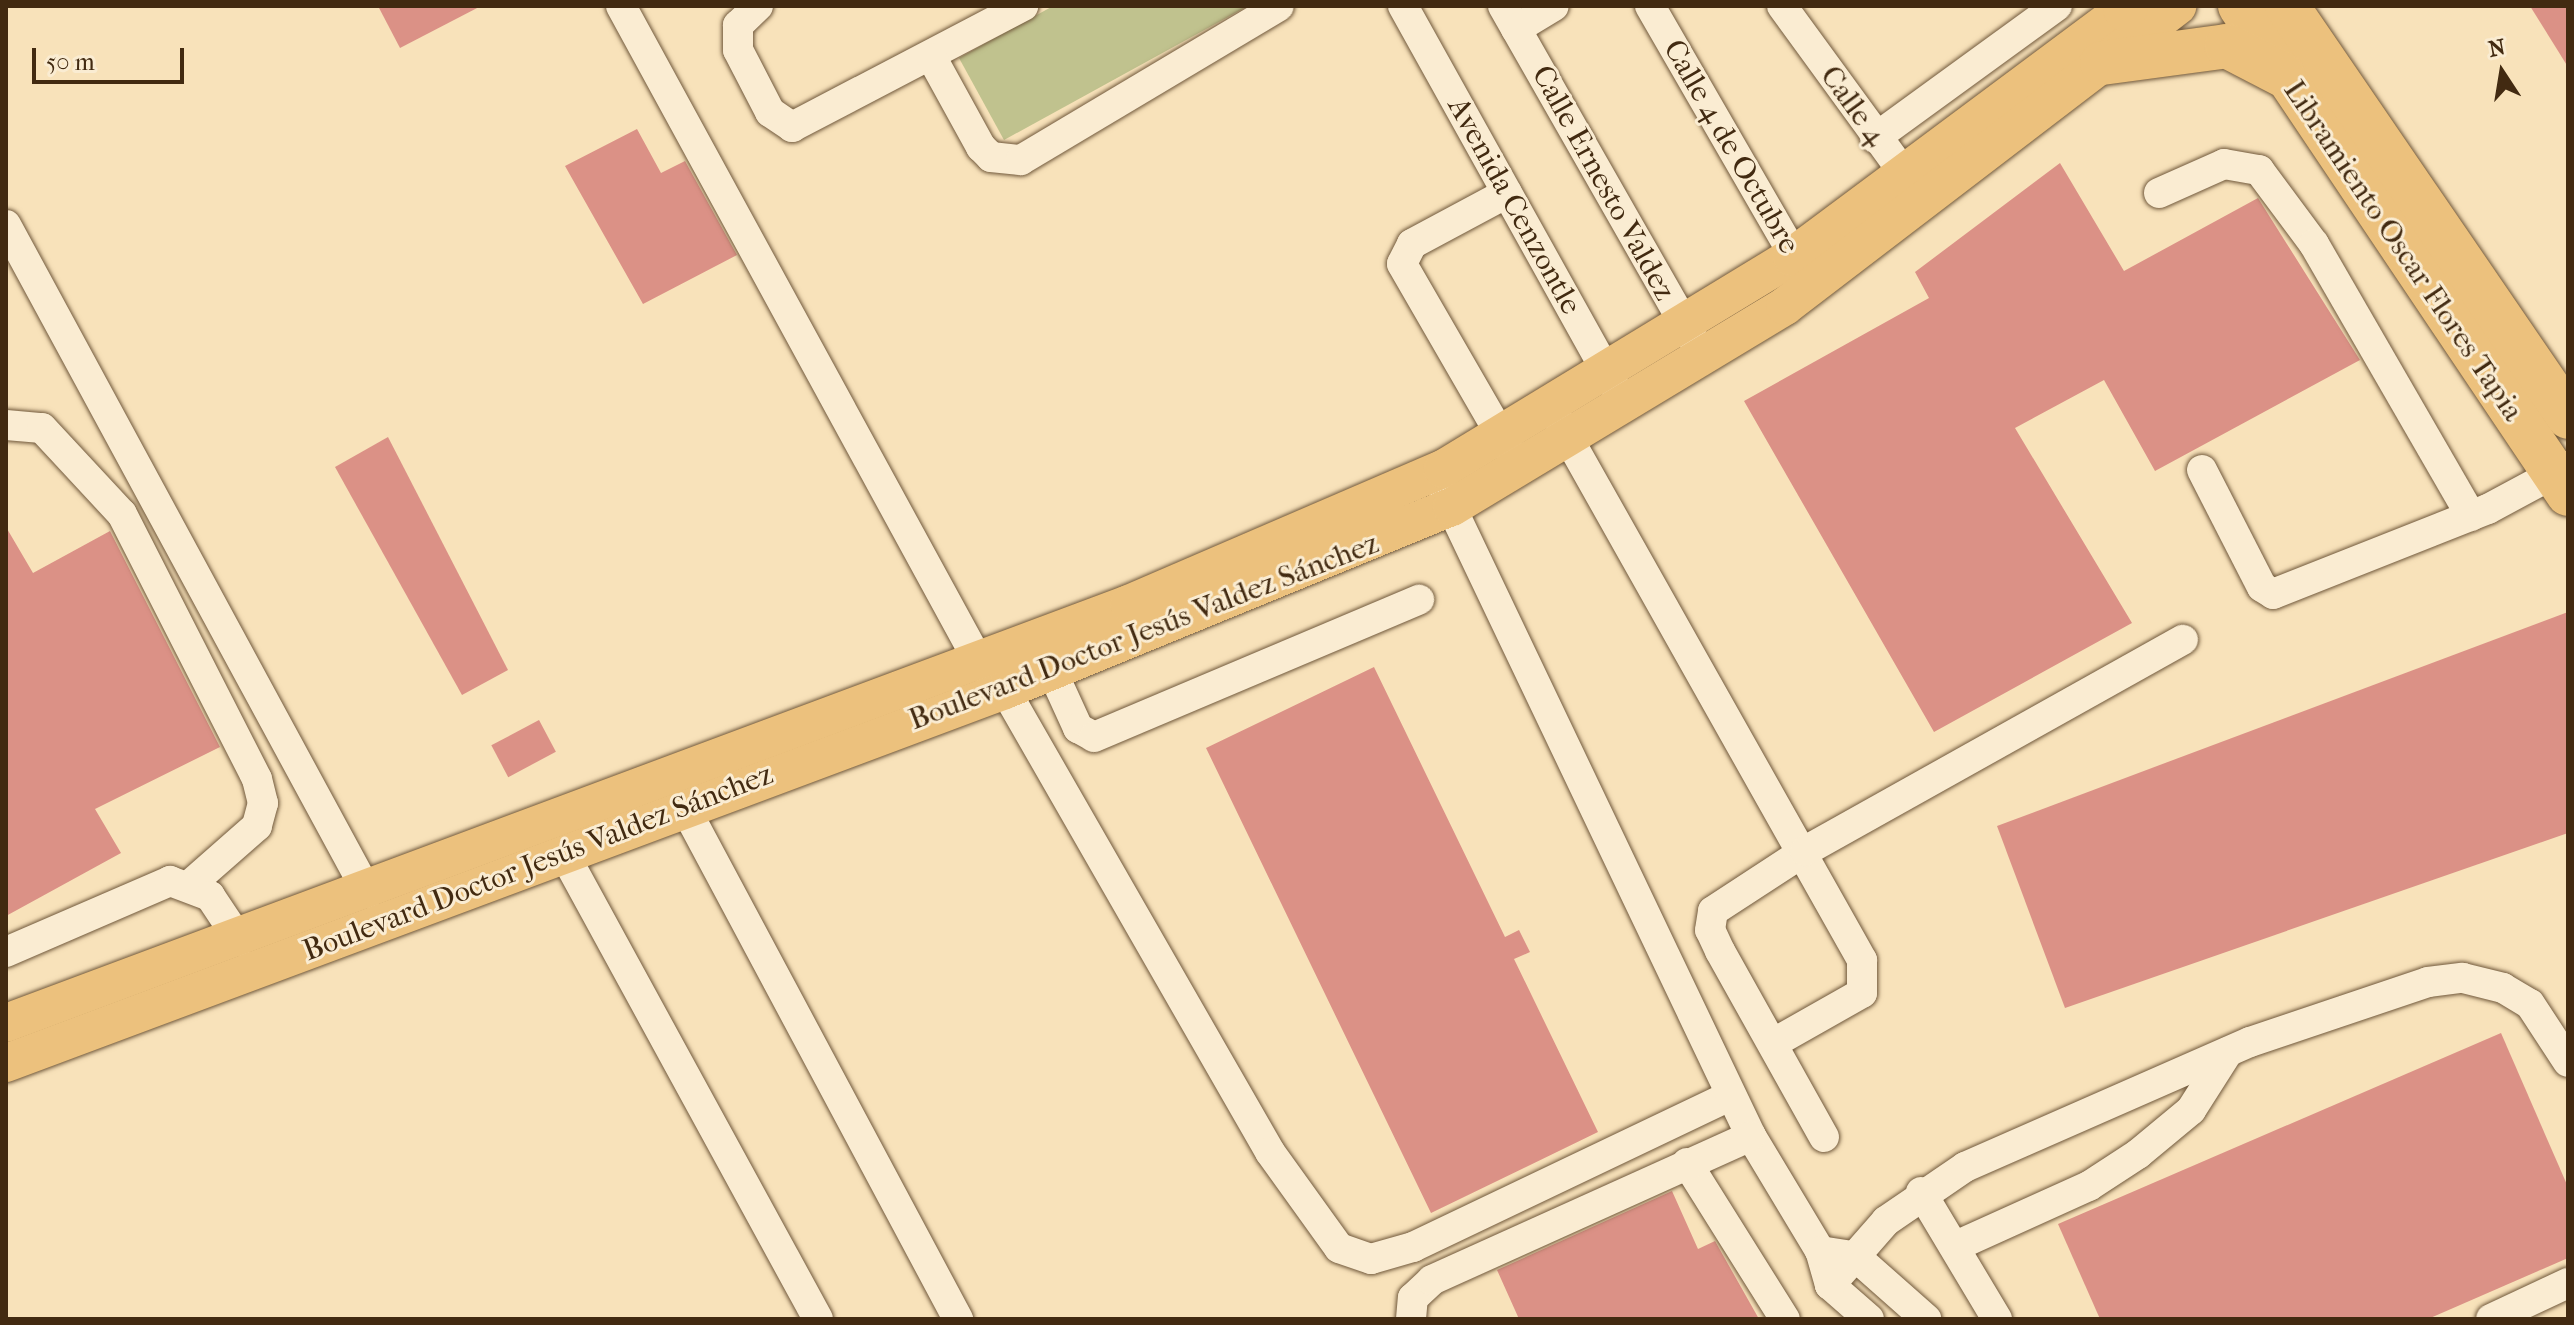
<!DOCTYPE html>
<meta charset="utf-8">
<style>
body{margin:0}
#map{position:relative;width:2574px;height:1325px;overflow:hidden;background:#f8e2ba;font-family:"IM FELL French Canon",serif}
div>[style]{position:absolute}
.green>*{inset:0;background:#c0c28e}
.building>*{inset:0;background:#db9186;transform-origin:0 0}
.roads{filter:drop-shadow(0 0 2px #70583b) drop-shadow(0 0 2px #70583b)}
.minor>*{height:30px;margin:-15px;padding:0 15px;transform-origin:15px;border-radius:15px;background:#faecd2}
.major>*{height:38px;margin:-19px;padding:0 19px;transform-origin:19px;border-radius:19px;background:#ecc17d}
.highway>*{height:44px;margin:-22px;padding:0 22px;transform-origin:22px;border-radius:22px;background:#ecc17d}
span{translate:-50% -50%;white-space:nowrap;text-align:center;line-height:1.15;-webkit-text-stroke:6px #faecd2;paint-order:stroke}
.street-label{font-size:30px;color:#422a11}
.frame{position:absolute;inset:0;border:8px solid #422a11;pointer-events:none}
.north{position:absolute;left:2462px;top:32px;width:80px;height:80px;-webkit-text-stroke:6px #faecd2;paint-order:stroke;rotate:348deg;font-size:22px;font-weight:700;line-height:32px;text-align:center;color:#422a11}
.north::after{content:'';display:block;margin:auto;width:28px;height:36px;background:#422a11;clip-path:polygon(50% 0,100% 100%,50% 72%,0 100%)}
.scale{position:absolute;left:32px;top:48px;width:152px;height:36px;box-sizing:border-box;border:4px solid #422a11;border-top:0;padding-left:10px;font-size:24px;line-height:28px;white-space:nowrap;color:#422a11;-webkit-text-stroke:6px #faecd2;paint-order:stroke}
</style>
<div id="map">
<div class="green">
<i style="clip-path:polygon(1053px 6px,1248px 6px,1004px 140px,959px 58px)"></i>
</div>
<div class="building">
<i style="clip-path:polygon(378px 6px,481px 6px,400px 48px)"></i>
<i style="clip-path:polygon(2530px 6px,2568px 6px,2568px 67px)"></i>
<i style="clip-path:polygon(637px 129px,661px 173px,685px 161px,737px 255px,643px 304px,565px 166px)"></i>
<i style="clip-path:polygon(2060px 163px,2124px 271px,2258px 198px,2360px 360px,2155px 471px,2104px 380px,2015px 428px,2132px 623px,1934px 732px,1744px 401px,1929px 298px,1915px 272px)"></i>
<i style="clip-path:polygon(388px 437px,508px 670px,462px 695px,335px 467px)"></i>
<i style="clip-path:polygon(6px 527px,33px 573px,110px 531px,220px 747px,95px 809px,121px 853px,6px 916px)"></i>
<i style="clip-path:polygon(2568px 612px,2568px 833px,2065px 1008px,1997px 826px)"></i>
<i style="clip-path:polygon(1374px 667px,1505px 937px,1519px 930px,1530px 952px,1514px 959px,1598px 1132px,1431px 1213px,1206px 748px)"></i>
<i style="left:539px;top:720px;width:36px;height:54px;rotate:62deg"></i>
<i style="clip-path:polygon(2501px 1033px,2568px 1187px,2568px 1258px,2428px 1319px,2100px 1319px,2058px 1224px)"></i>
<i style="clip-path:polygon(1672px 1191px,1698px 1249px,1715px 1241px,1759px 1319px,1519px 1319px,1497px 1270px)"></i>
</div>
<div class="roads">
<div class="minor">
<i style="left:621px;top:6px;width:747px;rotate:61.38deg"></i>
<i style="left:979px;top:662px;width:38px;rotate:47deg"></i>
<i style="left:1005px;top:690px;width:533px;rotate:60.16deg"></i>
<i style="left:1270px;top:1152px;width:118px;rotate:54.3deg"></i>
<i style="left:1339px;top:1248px;width:34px;rotate:19deg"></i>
<i style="left:1371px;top:1259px;width:44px;rotate:-15.9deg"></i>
<i style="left:1413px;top:1247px;width:352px;rotate:-25.5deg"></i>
<i style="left:758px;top:6px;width:28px;rotate:136deg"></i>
<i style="left:738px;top:25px;width:25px;rotate:90deg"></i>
<i style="left:738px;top:50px;width:70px;rotate:62.7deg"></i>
<i style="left:770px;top:112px;width:27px;rotate:34deg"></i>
<i style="left:792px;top:127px;width:261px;rotate:-27.6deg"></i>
<i style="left:1403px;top:6px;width:440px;rotate:60.9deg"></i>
<i style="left:1503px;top:6px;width:388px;rotate:60.3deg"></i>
<i style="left:1650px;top:6px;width:310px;rotate:60deg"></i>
<i style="left:1782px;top:6px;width:228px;rotate:53.9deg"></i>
<i style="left:1516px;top:29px;width:44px;rotate:-31.2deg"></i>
<i style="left:932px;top:58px;width:102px;rotate:61.2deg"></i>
<i style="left:981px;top:147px;width:14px;rotate:45deg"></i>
<i style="left:991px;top:157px;width:30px;rotate:6deg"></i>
<i style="left:1021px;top:160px;width:300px;rotate:-30.8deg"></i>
<i style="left:1875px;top:138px;width:225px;rotate:-36deg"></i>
<i style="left:1507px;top:193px;width:108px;rotate:151.8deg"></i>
<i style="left:1412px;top:244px;width:22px;rotate:117deg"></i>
<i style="left:1402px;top:264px;width:218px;rotate:60deg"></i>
<i style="left:2159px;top:193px;width:71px;rotate:-24deg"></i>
<i style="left:2224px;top:164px;width:36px;rotate:10deg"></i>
<i style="left:2259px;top:170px;width:92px;rotate:53.4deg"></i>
<i style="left:2314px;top:244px;width:314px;rotate:60deg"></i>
<i style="left:6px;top:225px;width:760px;rotate:61.55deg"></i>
<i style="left:1558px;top:420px;width:620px;rotate:60.62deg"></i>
<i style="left:1862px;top:960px;width:33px;rotate:90deg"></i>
<i style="left:1862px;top:993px;width:103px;rotate:150.5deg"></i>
<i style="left:6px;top:425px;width:36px;rotate:5deg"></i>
<i style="left:42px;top:428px;width:117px;rotate:47.1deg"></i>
<i style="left:122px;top:514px;width:297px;rotate:63deg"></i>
<i style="left:257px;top:779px;width:25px;rotate:76deg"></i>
<i style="left:263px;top:803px;width:24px;rotate:105deg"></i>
<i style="left:257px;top:826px;width:88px;rotate:138.7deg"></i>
<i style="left:2202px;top:470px;width:131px;rotate:62.9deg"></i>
<i style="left:2262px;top:587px;width:13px;rotate:32deg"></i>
<i style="left:2273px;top:594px;width:231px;rotate:-21.6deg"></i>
<i style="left:2488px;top:509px;width:91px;rotate:-28.3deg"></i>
<i style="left:1443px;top:490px;width:716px;rotate:64.51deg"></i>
<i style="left:1751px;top:1136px;width:134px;rotate:59deg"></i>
<i style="left:1052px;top:671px;width:63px;rotate:65.5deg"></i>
<i style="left:1078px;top:728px;width:18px;rotate:29deg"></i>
<i style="left:1094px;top:737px;width:353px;rotate:-22.9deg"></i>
<i style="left:684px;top:806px;width:582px;rotate:61.89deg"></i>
<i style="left:563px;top:852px;width:532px;rotate:61.36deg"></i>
<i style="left:6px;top:952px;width:179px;rotate:-23.4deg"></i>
<i style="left:170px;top:881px;width:43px;rotate:20.6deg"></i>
<i style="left:210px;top:896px;width:54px;rotate:56.3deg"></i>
<i style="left:1824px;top:1137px;width:213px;rotate:-119.2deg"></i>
<i style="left:1720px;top:951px;width:23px;rotate:-115deg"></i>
<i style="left:1710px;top:930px;width:19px;rotate:-81deg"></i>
<i style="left:1713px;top:911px;width:110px;rotate:-33.1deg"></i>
<i style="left:1805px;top:851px;width:433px;rotate:-29.2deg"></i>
<i style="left:1687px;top:1163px;width:184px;rotate:57.9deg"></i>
<i style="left:1921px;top:1192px;width:148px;rotate:59.1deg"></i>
<i style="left:1956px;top:1246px;width:146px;rotate:-24.3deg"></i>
<i style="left:2089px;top:1186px;width:59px;rotate:-33.1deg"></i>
<i style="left:2138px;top:1154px;width:69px;rotate:-39.7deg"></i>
<i style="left:2191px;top:1110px;width:69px;rotate:-57.5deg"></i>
<i style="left:1830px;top:1285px;width:85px;rotate:-48.8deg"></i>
<i style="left:1886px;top:1221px;width:96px;rotate:-34.4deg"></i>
<i style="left:1965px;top:1167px;width:311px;rotate:-23.7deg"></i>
<i style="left:2250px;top:1042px;width:188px;rotate:-18.6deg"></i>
<i style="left:2428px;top:982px;width:35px;rotate:-7deg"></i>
<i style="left:2463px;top:978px;width:41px;rotate:14deg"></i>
<i style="left:2503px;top:988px;width:31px;rotate:31deg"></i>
<i style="left:2530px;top:1004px;width:69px;rotate:56.8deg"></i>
<i style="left:1411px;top:1319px;width:21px;rotate:-85deg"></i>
<i style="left:1413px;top:1298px;width:26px;rotate:-43deg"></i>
<i style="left:1432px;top:1280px;width:350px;rotate:-24.3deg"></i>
<i style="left:1869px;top:1319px;width:52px;rotate:-138.9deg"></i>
<i style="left:1830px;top:1285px;width:35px;rotate:-106deg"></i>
<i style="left:1820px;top:1251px;width:36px;rotate:9deg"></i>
<i style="left:1856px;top:1257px;width:94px;rotate:41.5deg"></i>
<i style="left:2491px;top:1319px;width:85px;rotate:-25.1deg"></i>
</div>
<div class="major">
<i style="left:6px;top:1023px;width:1199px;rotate:-20.46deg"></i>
<i style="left:1129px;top:604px;width:342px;rotate:-23.3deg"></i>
<i style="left:1443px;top:469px;width:408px;rotate:-31.3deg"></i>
<i style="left:1792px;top:257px;width:420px;rotate:-36.7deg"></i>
<i style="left:6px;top:1063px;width:1066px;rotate:-20.47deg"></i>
<i style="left:1005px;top:690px;width:483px;rotate:-22.3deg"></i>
<i style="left:1452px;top:507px;width:389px;rotate:-31.1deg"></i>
<i style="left:1785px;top:306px;width:494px;rotate:-37.4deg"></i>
</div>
<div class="highway">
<i style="left:2240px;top:6px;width:588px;rotate:56.09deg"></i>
<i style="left:2287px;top:6px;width:498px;rotate:55.6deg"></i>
<i style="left:2125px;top:9px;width:3px;rotate:-72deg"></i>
<i style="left:2102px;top:63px;width:126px;rotate:-7.7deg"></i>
<i style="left:2227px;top:46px;width:63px;rotate:27.4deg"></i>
</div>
</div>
<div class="street-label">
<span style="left:1853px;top:106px;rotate:54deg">Calle 4</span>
<span style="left:1731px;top:147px;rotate:60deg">Calle 4 de Octubre</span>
<span style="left:1603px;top:183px;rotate:61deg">Calle Ernesto Valdez</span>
<span style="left:1514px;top:206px;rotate:61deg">Avenida Cenzontle</span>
<span style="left:2403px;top:251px;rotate:56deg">Libramiento Oscar Flores Tapia</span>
<span style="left:1144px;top:632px;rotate:-21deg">Boulevard Doctor Jesús Valdez Sánchez</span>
<span style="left:538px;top:863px;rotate:-21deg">Boulevard Doctor Jesús Valdez Sánchez</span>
</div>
<div class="frame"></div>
<div class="north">N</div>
<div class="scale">50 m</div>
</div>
